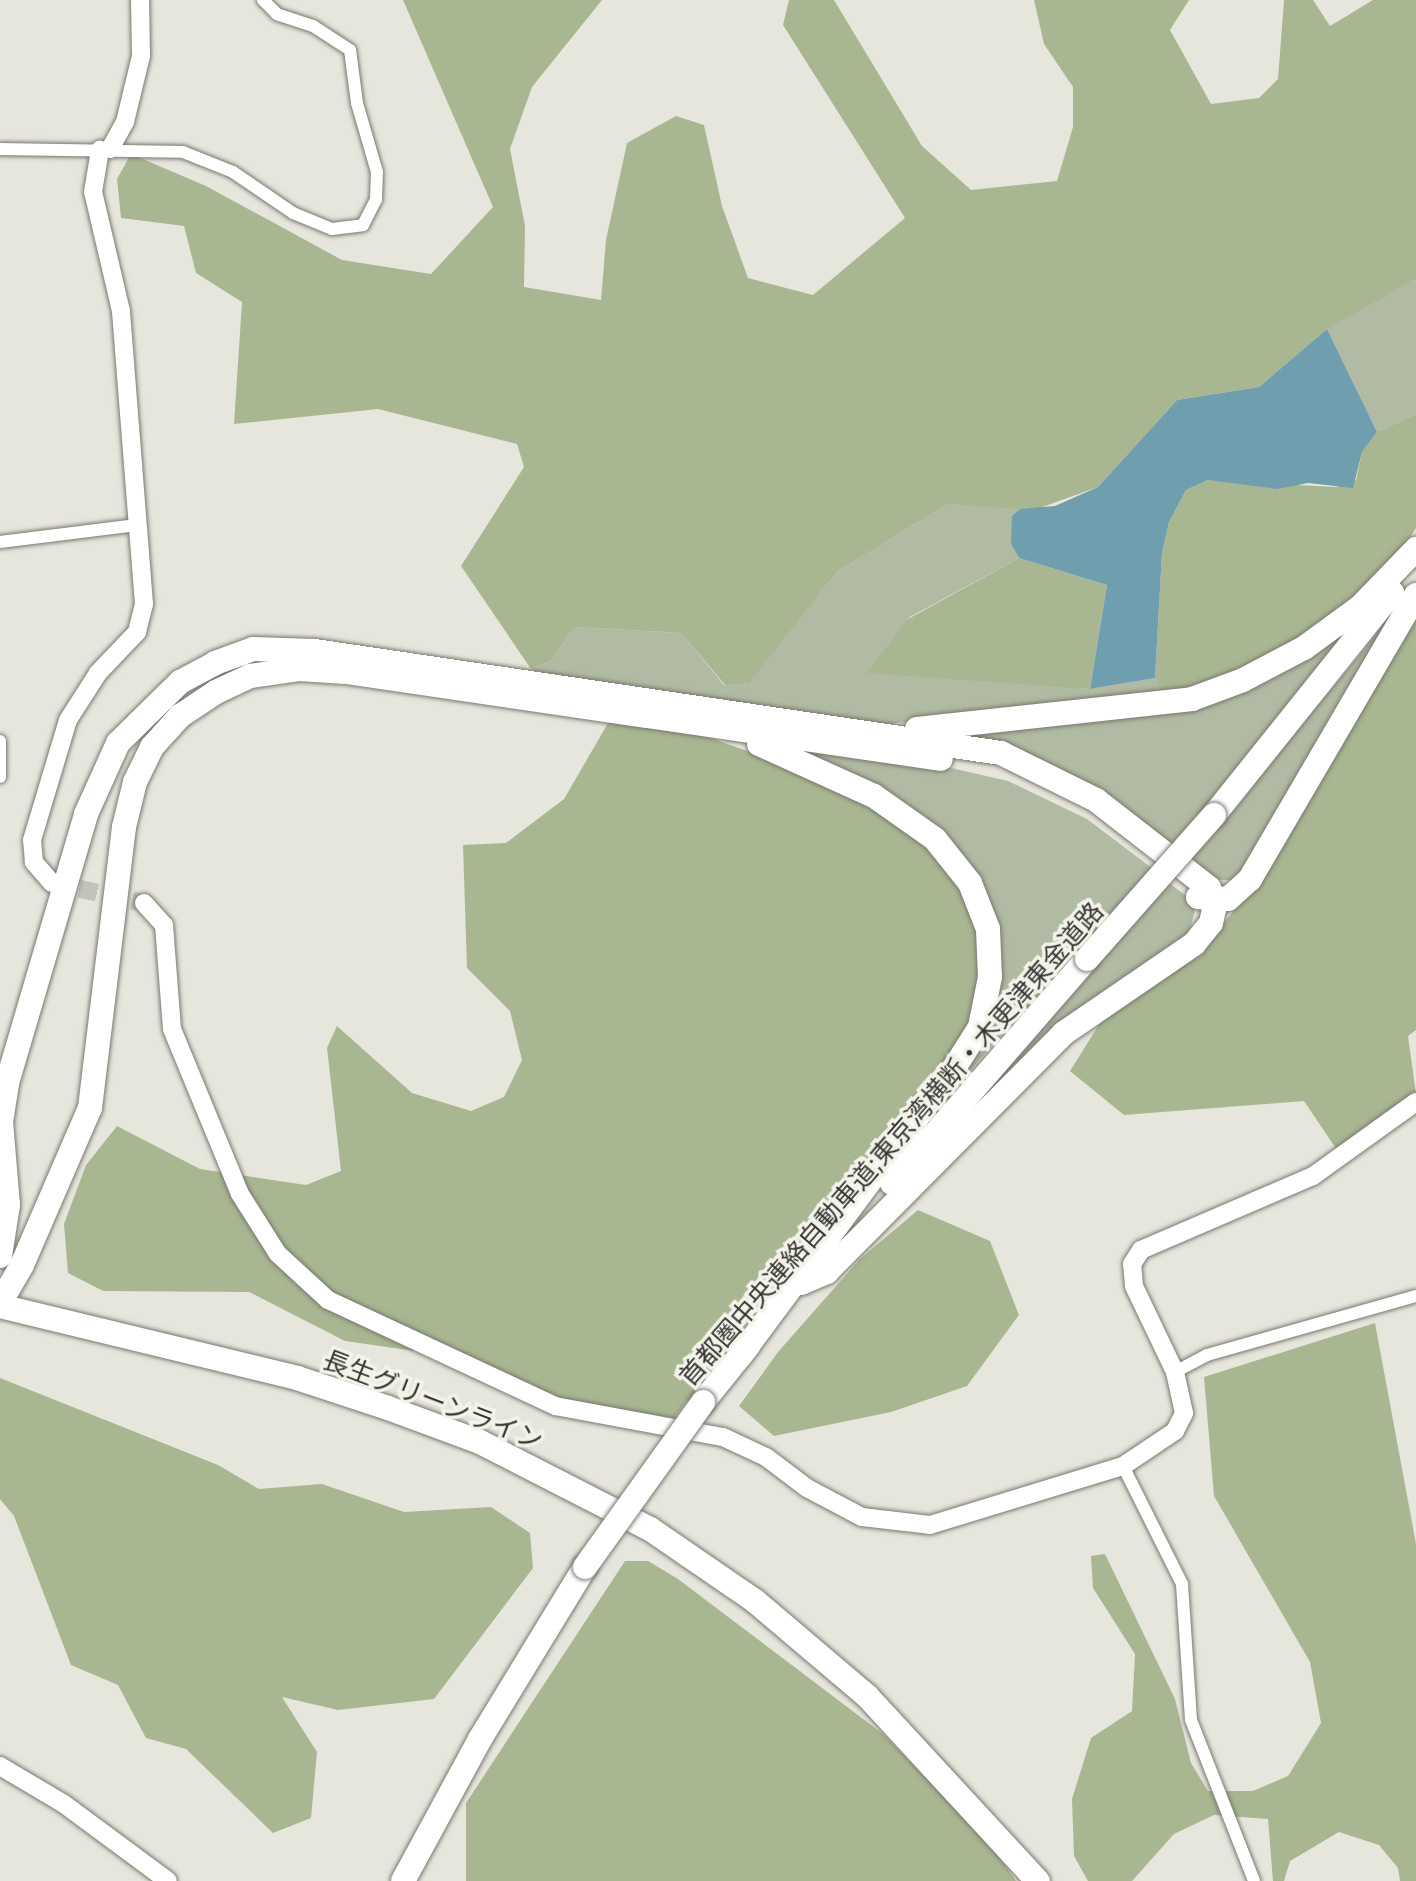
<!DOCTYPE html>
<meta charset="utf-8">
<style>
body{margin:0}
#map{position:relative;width:1416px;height:1881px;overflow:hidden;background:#e7e6dc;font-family:Ubuntu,"Noto Sans JP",sans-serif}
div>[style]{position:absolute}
.green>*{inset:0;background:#b1baa2}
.forest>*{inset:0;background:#a8b791}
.water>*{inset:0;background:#6f9eae}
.secondary-tunnel>*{height:18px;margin-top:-9px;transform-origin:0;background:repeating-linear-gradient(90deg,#c4c3ba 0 18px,transparent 0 27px)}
.roads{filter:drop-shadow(0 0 2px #797870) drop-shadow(0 0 2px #797870)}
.street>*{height:12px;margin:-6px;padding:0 6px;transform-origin:6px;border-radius:6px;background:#fff}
.secondary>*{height:18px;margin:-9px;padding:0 9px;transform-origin:9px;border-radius:9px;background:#fff}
.highway>*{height:24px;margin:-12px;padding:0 12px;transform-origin:12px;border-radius:12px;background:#fff}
.bridges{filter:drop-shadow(0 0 2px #797870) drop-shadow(0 0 2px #797870)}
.highway-bridge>*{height:24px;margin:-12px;padding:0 12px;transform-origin:12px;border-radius:12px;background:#fff}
span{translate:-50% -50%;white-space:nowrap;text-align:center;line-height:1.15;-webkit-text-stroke:7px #f4f3ea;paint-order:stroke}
.street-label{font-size:26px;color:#363532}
</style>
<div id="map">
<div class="green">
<i style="clip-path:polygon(1416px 279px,1416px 414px,1377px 432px,1326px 327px)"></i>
<i style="clip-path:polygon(948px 504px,1028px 507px,1020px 509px,1011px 544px,1019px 558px,908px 618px,1061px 685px,1090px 689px,1155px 678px,1163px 696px,887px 724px,567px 682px,531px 669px,551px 661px,574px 627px,681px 633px,725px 686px,748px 683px,837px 572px)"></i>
<i style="clip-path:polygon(1366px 607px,1270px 734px,1172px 847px,951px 735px,1116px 718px)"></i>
<i style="clip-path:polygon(1387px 622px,1236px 880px,1214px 880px,1188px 862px)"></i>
<i style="clip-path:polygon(783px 744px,929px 763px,1008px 781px,1087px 819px,1153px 869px,932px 1112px)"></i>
<i style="clip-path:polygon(1169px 883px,1189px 898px,1195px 910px,1188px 937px,897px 1189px)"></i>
</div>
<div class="forest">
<i style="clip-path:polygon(403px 0,602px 0,532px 87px,510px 149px,525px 226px,524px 287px,601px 300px,606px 240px,627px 143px,676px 116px,704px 125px,722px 206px,748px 278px,813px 295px,905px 218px,783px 25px,789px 0,834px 0,922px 146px,971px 190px,1057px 181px,1073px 127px,1073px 87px,1044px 44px,1034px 0,1189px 0,1170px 30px,1211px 104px,1259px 98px,1278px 79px,1284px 0,1313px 0,1330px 26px,1373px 0,1416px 0,1416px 279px,1327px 329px,1259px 387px,1177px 400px,1098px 487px,1034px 510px,948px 504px,837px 572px,749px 683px,726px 686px,681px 633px,574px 627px,551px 661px,531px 669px,461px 566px,524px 467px,517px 444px,378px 409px,234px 424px,242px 302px,196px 273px,184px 226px,121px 218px,117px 179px,131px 154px,206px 186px,342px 260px,431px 274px,493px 207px)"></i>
<i style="clip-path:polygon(1416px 414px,1416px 528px,1403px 548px,1339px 612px,1291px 647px,1238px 674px,1163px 696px,1155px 678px,1162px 553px,1169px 522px,1186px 490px,1208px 480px,1336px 487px,1356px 480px,1362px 452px,1377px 432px)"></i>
<i style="clip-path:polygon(1019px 558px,1107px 585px,1090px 689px,867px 673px,908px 619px)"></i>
<i style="clip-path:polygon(1416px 608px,1416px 1030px,1408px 1036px,1416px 1094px,1339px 1153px,1304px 1101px,1124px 1115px,1070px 1071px,1110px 1007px,1222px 925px,1253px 887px)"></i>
<i style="clip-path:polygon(611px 718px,688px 730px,823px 778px,920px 837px,950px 867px,977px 920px,979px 1001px,961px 1042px,672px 1421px,565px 1403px,463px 1358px,345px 1341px,249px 1292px,103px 1291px,68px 1273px,64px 1224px,86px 1165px,117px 1126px,200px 1169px,306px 1185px,341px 1171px,327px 1048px,337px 1026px,412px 1093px,471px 1111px,504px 1097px,522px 1060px,510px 1011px,467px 968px,463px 845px,506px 843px,564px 799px)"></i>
<i style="clip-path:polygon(918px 1210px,990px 1241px,1019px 1315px,967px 1386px,891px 1412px,774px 1436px,739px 1406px,778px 1352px,860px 1259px)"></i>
<i style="clip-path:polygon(1375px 1323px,1416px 1544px,1416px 1881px,1400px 1881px,1398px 1868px,1379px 1845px,1339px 1832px,1290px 1861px,1284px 1881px,1273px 1881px,1268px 1819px,1214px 1815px,1174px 1834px,1132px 1881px,1088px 1881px,1074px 1856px,1072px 1799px,1091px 1738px,1132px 1711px,1135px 1654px,1093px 1588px,1091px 1556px,1105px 1554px,1175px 1699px,1191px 1763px,1208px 1791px,1253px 1791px,1288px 1776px,1321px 1723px,1310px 1662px,1214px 1496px,1204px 1377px)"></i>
<i style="clip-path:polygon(0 1378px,218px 1465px,259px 1489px,322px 1484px,404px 1512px,491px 1507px,530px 1533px,533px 1568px,434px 1699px,338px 1710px,282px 1697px,317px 1752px,311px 1818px,273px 1833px,186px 1749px,146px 1738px,118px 1685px,71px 1665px,14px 1516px,0 1499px)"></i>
<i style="clip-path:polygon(625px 1561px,648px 1561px,678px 1579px,883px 1734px,988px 1841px,1016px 1881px,466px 1881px,466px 1803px)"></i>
</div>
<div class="water">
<i style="clip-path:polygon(1327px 329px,1377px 432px,1362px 452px,1353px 488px,1308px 483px,1277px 489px,1208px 480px,1186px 490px,1169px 522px,1162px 553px,1155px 678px,1090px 689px,1107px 585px,1019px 558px,1011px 544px,1012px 516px,1020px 509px,1055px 506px,1098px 487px,1177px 400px,1259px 387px)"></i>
</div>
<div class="secondary-tunnel">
<i style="left:53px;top:883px;width:93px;rotate:12.4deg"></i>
</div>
<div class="roads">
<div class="street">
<i style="left:0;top:149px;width:183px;rotate:0.9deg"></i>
<i style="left:183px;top:152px;width:54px;rotate:21.8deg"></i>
<i style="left:233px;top:172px;width:73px;rotate:34.3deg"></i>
<i style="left:293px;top:213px;width:42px;rotate:22.3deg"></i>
<i style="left:332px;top:229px;width:31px;rotate:-7deg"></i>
<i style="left:363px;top:225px;width:29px;rotate:-63deg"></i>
<i style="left:376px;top:199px;width:27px;rotate:-88deg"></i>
<i style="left:377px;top:172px;width:72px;rotate:-106.2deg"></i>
<i style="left:357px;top:103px;width:53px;rotate:-97.5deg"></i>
<i style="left:350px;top:50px;width:44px;rotate:-147deg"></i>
<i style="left:313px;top:26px;width:38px;rotate:-162deg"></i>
<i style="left:277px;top:14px;width:20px;rotate:-135deg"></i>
<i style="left:0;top:542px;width:138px;rotate:-7.1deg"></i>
<i style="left:0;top:741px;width:36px;rotate:90deg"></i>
<i style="left:1175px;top:1372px;width:36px;rotate:-28deg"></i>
<i style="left:1207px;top:1355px;width:217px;rotate:-15.8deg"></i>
<i style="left:1123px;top:1466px;width:132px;rotate:63.4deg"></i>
<i style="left:1182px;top:1584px;width:136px;rotate:86.2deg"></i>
<i style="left:1191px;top:1720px;width:173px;rotate:68.6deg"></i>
</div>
<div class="secondary">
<i style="left:110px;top:149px;width:31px;rotate:-61deg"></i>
<i style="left:125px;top:122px;width:68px;rotate:-76.4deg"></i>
<i style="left:141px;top:56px;width:56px;rotate:-91deg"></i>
<i style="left:52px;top:883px;width:28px;rotate:-131deg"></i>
<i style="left:34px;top:862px;width:22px;rotate:-95deg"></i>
<i style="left:32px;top:840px;width:125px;rotate:-73.3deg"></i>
<i style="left:68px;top:720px;width:56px;rotate:-57.4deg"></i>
<i style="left:98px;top:673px;width:57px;rotate:-46.4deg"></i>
<i style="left:137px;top:632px;width:29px;rotate:-76deg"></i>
<i style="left:144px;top:604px;width:294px;rotate:-94.5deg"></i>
<i style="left:121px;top:311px;width:122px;rotate:-103.2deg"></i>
<i style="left:93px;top:192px;width:43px;rotate:-80.5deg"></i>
<i style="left:144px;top:903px;width:30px;rotate:48deg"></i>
<i style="left:164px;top:925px;width:104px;rotate:85.6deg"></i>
<i style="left:172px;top:1029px;width:178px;rotate:67.6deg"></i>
<i style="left:240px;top:1194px;width:71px;rotate:57.7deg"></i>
<i style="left:278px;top:1254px;width:68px;rotate:42.6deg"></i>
<i style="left:328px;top:1300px;width:251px;rotate:25deg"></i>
<i style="left:555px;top:1406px;width:171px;rotate:10.5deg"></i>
<i style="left:723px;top:1437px;width:47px;rotate:24.9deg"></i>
<i style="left:766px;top:1457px;width:51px;rotate:37.1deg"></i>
<i style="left:807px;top:1488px;width:62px;rotate:27.8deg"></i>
<i style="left:862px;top:1517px;width:68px;rotate:6.7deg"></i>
<i style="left:930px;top:1525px;width:202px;rotate:-17deg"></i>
<i style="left:1123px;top:1466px;width:63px;rotate:-33.9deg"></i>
<i style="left:1175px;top:1431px;width:20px;rotate:-63deg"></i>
<i style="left:1184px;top:1413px;width:42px;rotate:-102.4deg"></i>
<i style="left:1175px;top:1372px;width:95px;rotate:-115.5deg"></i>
<i style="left:1134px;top:1286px;width:22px;rotate:-95deg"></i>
<i style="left:1132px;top:1264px;width:17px;rotate:-57deg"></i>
<i style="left:1141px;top:1250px;width:187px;rotate:-23.3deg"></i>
<i style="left:1313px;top:1176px;width:127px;rotate:-35.7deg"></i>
<i style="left:0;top:1766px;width:74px;rotate:30.7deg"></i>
<i style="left:64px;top:1804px;width:129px;rotate:36.5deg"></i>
</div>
<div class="highway">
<i style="left:917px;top:729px;width:277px;rotate:-6.2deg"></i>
<i style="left:1192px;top:699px;width:54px;rotate:-20.4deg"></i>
<i style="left:1243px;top:680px;width:69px;rotate:-27.7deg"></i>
<i style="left:1304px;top:648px;width:69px;rotate:-36.2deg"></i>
<i style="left:1360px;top:607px;width:81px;rotate:-46deg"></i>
<i style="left:1214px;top:815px;width:285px;rotate:-51.3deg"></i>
<i style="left:1198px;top:897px;width:30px;rotate:4deg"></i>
<i style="left:1228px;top:899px;width:30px;rotate:-42deg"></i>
<i style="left:1250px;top:879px;width:329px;rotate:-59.7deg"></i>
<i style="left:892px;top:1183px;width:297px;rotate:-49deg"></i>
<i style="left:0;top:1256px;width:52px;rotate:-81.1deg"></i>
<i style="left:8px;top:1205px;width:83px;rotate:-94.8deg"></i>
<i style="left:1px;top:1122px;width:39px;rotate:-81deg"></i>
<i style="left:7px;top:1083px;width:280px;rotate:-73.6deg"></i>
<i style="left:86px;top:814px;width:78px;rotate:-65.7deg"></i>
<i style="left:118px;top:743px;width:87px;rotate:-44.5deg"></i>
<i style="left:180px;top:682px;width:40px;rotate:-28deg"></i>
<i style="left:215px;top:663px;width:40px;rotate:-20.2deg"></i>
<i style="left:253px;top:649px;width:62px;rotate:1.8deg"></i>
<i style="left:315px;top:651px;width:694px;rotate:8.46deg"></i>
<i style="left:1001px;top:753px;width:106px;rotate:26.3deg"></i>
<i style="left:1096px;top:800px;width:143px;rotate:37.9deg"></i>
<i style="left:1209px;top:888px;width:22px;rotate:77deg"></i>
<i style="left:1214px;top:909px;width:14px;rotate:102deg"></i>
<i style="left:1211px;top:923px;width:27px;rotate:129deg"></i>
<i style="left:1194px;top:944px;width:158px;rotate:145.6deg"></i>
<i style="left:1064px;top:1033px;width:337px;rotate:134.8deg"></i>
<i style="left:827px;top:1272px;width:28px;rotate:157deg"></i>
<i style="left:0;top:1303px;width:44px;rotate:-59.9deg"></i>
<i style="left:22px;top:1265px;width:171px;rotate:-66.6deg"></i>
<i style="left:90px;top:1108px;width:283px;rotate:-83.1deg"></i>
<i style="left:124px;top:827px;width:46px;rotate:-76.3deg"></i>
<i style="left:135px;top:782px;width:39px;rotate:-64deg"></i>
<i style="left:152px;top:747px;width:42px;rotate:-47.9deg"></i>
<i style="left:180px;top:716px;width:43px;rotate:-33.7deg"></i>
<i style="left:216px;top:692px;width:38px;rotate:-25deg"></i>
<i style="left:250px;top:676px;width:49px;rotate:-8.1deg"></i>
<i style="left:299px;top:669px;width:47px;rotate:3.7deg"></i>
<i style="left:346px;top:672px;width:601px;rotate:8.32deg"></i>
<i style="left:0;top:1306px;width:306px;rotate:13.6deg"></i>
<i style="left:297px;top:1378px;width:96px;rotate:18.2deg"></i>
<i style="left:388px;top:1408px;width:98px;rotate:20.3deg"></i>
<i style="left:480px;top:1442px;width:191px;rotate:27.1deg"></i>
<i style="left:650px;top:1529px;width:127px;rotate:34.4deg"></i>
<i style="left:755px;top:1601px;width:147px;rotate:40.3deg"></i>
<i style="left:867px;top:1696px;width:252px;rotate:47.3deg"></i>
<i style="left:740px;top:1356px;width:362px;rotate:-53.4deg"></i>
<i style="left:956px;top:1065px;width:45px;rotate:-57.7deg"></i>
<i style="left:980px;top:1027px;width:51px;rotate:-78.7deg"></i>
<i style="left:990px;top:977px;width:48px;rotate:-92.4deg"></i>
<i style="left:988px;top:929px;width:49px;rotate:-111.4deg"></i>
<i style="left:970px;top:883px;width:56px;rotate:-128.5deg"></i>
<i style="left:935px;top:839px;width:75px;rotate:-144.8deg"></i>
<i style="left:874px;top:796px;width:126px;rotate:-155.7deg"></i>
<i style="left:703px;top:1402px;width:72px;rotate:-51.2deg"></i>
<i style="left:403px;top:1881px;width:162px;rotate:-61.5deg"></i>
<i style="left:480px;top:1739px;width:202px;rotate:-58.6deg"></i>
</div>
</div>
<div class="bridges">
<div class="highway-bridge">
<i style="left:1087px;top:959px;width:192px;rotate:-48.6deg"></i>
<i style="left:585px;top:1567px;width:203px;rotate:-54.4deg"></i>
</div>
</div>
<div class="street-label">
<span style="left:891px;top:1144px;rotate:-49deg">首都圏中央連絡自動車道;東京湾横断・木更津東金道路</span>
<span style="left:433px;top:1400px;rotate:21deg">長生グリーンライン</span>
</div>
</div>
